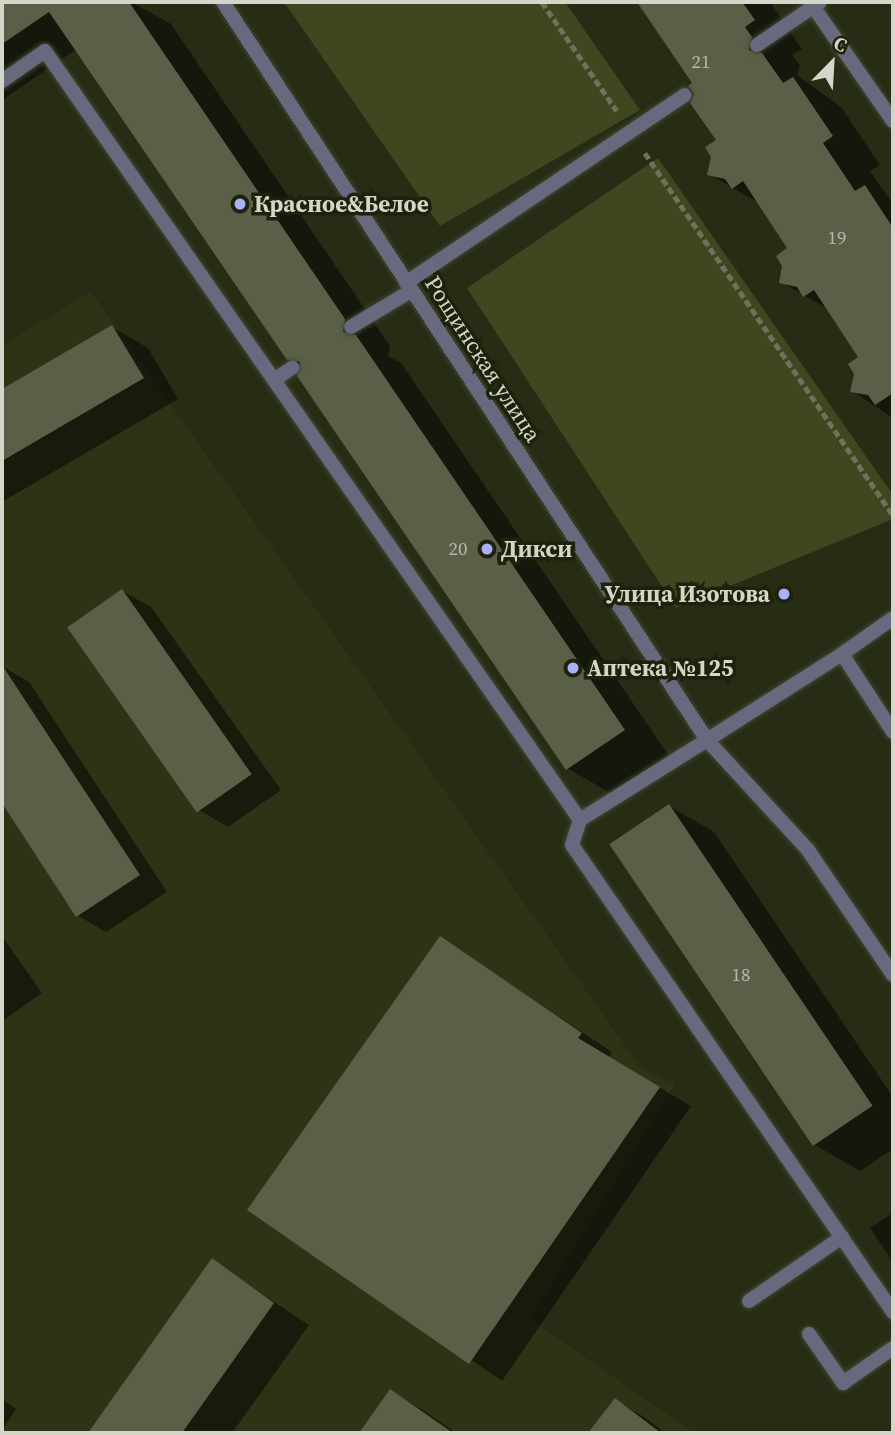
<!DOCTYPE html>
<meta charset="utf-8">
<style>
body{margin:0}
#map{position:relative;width:895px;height:1435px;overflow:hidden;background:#272c15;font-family:"Source Serif 4",serif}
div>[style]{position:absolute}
.built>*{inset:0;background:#2d3315}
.green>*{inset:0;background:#3f4720}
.shadow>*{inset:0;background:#0007}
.building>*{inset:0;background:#5a6047;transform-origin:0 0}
.path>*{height:4.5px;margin-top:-2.25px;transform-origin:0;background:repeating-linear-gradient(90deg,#6d715e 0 7px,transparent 0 10.5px)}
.roads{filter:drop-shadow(0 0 2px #434732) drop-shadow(0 0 2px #434732)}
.service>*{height:14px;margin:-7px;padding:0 7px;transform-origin:7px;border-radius:7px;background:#67697f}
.minor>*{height:14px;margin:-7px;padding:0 7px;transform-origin:7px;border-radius:7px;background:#67697f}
.tertiary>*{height:14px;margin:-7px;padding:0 7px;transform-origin:7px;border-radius:7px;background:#67697f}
.dots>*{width:19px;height:19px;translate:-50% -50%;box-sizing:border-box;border:4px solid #1e220b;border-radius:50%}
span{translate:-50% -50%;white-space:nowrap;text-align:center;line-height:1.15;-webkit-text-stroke:7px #1e220b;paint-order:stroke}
.number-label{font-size:19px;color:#b5b8a8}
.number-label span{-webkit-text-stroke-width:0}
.poi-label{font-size:23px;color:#d3d6c8;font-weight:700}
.left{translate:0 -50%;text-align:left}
.right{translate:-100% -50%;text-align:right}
.street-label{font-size:23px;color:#d3d6c8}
.frame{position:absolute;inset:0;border:4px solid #d3d6c8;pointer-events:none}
.north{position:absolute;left:797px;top:28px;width:70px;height:70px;-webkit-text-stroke:5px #1e220b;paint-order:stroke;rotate:24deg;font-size:19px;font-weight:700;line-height:28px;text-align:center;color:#d3d6c8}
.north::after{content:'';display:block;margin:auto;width:24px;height:32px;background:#d3d6c8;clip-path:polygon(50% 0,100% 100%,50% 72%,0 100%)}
</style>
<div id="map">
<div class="built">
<i style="clip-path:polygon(91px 292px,641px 1068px,675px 1084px,530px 1319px,694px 1433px,2px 1433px,2px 345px)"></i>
</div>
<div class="green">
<i style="clip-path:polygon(284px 2px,565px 2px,640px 110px,440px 226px)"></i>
<i style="clip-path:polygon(658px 158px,893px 495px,893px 519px,676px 608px,467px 288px)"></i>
</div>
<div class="shadow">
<i style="clip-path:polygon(2px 2px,103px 2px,108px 10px,121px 2px,131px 2px,171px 24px,390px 346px,388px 356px,401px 363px,669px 756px,612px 794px,567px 768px,301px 366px,288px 359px,77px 49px,2px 100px)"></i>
<i style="clip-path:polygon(639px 2px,770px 2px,802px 49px,792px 55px,800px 66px,797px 75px,841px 107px,880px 165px,870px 171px,893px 204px,893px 418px,852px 391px,861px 357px,830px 310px,781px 282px,790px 249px,759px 203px,709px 174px,718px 140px,695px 84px)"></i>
<i style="clip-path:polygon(112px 327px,148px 348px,178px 399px,2px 502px,2px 391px)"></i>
<i style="clip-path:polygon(122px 591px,151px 607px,281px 790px,228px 827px,199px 810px)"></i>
<i style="clip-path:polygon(2px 666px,29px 682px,167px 892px,106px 932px,77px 915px,2px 800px)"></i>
<i style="clip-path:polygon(669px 806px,714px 832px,893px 1097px,893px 1149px,860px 1171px,815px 1145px,612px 845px)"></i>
<i style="clip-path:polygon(2px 936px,42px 993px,2px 1021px)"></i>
<i style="clip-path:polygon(441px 938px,612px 1052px,609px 1058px,691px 1106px,502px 1381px,250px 1209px)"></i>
<i style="clip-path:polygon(893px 1213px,893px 1262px,870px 1228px)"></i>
<i style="clip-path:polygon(212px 1261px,309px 1325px,232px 1433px,90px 1433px)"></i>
<i style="clip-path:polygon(390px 1391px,426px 1412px,456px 1433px,361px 1433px)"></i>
<i style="clip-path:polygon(2px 1399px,16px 1409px,2px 1430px)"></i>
<i style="clip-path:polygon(615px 1400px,644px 1417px,665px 1433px,590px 1433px)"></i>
</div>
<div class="building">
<i style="clip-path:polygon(2px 2px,129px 2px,345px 319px,343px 332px,356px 335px,625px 730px,566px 770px,297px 376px,300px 362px,287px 360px,49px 12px,2px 44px)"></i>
<i style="clip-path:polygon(637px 2px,742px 2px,755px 20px,745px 27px,752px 37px,749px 50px,762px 53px,783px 83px,793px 77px,833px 136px,823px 143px,855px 191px,865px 185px,893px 228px,893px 393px,875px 405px,868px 395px,850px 392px,854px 374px,848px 364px,858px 357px,814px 290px,803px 297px,797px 287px,779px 283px,782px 266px,776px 256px,787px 248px,743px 181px,732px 189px,725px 179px,707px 175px,711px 157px,705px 147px,716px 140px,690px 103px,694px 94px,688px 86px,692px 83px)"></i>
<i style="clip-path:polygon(112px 325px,144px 378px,2px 461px,2px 389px)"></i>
<i style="left:122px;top:589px;width:226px;height:67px;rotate:55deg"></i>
<i style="clip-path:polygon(2px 665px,140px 875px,76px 917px,2px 803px)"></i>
<i style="left:669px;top:804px;width:364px;height:72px;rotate:56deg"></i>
<i style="clip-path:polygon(440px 936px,582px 1033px,578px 1038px,660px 1087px,469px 1364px,247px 1210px)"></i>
<i style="clip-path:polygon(212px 1258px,274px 1303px,182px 1433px,88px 1433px)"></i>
<i style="clip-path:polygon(390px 1389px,453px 1433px,359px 1433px)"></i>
<i style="clip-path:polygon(615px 1398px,661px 1433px,588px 1433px)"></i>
</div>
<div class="path">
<i style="left:542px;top:2px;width:132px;rotate:55.5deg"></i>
<i style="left:645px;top:153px;width:439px;rotate:55.6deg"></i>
</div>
<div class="roads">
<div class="service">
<i style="left:810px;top:2px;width:145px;rotate:55.1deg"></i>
<i style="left:757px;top:45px;width:76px;rotate:-34.3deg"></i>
<i style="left:2px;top:81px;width:52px;rotate:-34.9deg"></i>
<i style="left:45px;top:51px;width:937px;rotate:55.17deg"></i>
<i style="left:406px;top:283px;width:336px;rotate:-34deg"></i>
<i style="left:351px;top:327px;width:70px;rotate:-31deg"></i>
<i style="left:274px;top:380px;width:22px;rotate:-34deg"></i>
<i style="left:707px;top:740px;width:150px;rotate:147.8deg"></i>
<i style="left:580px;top:820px;width:26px;rotate:108deg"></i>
<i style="left:572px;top:845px;width:567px;rotate:55.5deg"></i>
<i style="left:749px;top:1301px;width:113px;rotate:-34.5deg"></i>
<i style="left:809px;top:1334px;width:60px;rotate:55.2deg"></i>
<i style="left:843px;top:1383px;width:61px;rotate:-35deg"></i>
</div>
<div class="minor">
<i style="left:842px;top:654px;width:62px;rotate:-35.2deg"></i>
</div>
<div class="tertiary">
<i style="left:223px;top:2px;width:883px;rotate:56.74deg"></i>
<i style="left:707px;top:740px;width:149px;rotate:47.4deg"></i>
<i style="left:808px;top:850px;width:151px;rotate:55.8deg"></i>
<i style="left:707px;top:740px;width:160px;rotate:-32.5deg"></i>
<i style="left:842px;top:654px;width:93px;rotate:56.8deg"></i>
</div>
</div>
<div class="dots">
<i style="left:240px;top:204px;background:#aaaffb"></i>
<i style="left:487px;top:549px;background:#aaaffb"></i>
<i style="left:784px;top:594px;background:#aaaffb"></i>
<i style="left:573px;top:668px;background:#aaaffb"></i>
</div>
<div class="number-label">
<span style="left:701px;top:62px">21</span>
<span style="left:837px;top:238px">19</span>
<span style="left:458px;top:549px">20</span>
<span style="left:741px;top:975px">18</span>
</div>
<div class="poi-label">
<span class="left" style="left:254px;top:204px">Красное&amp;Белое</span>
<span class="left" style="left:501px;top:549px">Дикси</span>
<span class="right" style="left:770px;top:594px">Улица Изотова</span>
<span class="left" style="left:587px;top:668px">Аптека №125</span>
</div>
<div class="street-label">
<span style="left:483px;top:359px;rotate:57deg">Рощинская улица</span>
</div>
<div class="frame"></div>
<div class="north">С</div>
</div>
